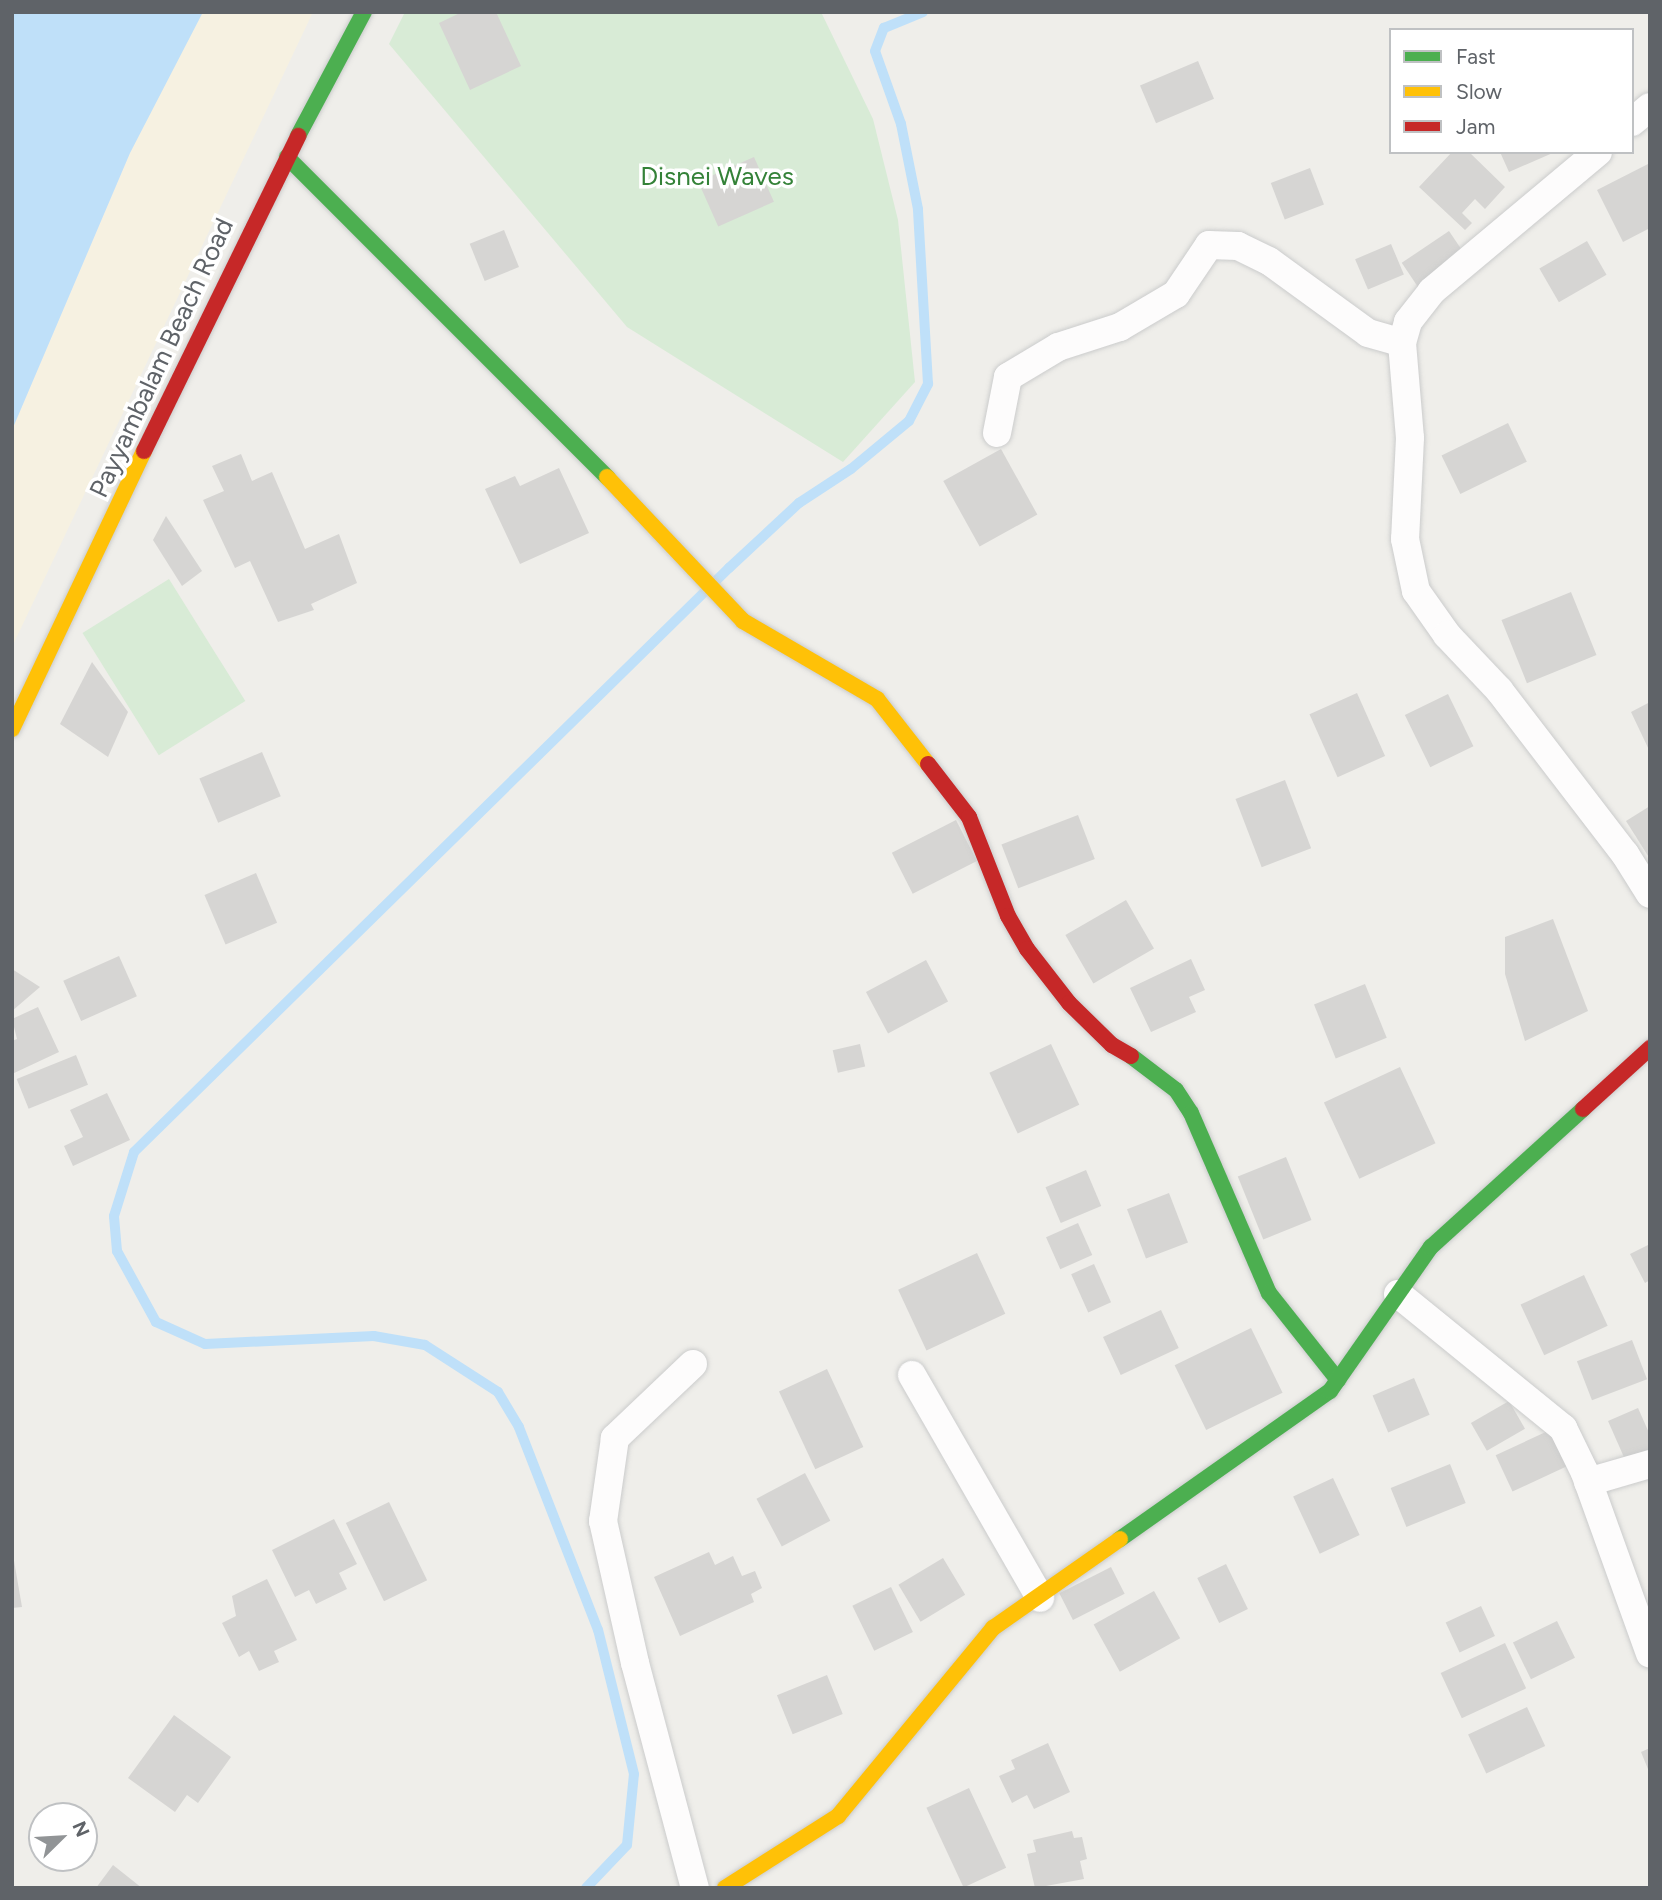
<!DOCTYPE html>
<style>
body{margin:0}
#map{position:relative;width:1662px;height:1900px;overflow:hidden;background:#efeeea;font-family:Figtree,sans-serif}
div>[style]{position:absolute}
.green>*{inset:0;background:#d8ebd6;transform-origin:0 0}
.sand>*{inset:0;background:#f6f1e1}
.water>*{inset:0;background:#bfe0f9}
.stream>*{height:10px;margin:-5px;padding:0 5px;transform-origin:5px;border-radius:5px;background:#bfe0f9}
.building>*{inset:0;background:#d6d5d3;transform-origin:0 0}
.roads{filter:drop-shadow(0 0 2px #cbcccc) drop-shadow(0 0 2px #cbcccc)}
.street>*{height:28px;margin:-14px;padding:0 14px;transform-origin:14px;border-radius:14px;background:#fdfcfc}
.fast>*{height:16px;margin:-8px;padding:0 8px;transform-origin:8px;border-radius:8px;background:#4caf50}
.slow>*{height:16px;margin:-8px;padding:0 8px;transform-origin:8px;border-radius:8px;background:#ffc107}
.jam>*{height:16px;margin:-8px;padding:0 8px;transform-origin:8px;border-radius:8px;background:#c62828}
span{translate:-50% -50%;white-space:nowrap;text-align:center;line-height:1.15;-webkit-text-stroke:7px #fff;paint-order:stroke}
.park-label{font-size:26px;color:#348238}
.street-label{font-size:26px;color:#5f6368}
.frame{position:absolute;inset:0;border:14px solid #5f6368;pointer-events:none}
.legend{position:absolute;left:1389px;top:28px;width:245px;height:126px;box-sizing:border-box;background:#fff;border:2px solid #bfc1c3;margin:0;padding:9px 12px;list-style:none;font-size:21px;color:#5f6368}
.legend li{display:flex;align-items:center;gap:14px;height:35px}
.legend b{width:35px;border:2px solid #bfc1c3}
.north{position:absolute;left:28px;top:1802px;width:70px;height:70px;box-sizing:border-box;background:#fff;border:2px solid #bfc1c3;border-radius:50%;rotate:66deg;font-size:19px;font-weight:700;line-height:28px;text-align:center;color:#5f6368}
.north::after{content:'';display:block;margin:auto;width:24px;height:32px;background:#919496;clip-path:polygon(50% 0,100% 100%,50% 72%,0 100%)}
</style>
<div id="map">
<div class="green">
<i style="clip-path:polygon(405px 12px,821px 12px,873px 119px,898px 220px,915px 382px,843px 462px,627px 327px,389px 44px)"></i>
<i style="left:169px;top:579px;width:144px;height:102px;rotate:58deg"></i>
</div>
<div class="sand">
<i style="clip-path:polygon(201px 12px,313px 12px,12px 647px,12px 430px,130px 153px)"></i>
</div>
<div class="water">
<i style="clip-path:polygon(12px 12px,203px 12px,130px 153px,12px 430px)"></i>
</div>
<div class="stream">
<i style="left:586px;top:1888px;width:59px;rotate:-46.4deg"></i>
<i style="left:627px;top:1845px;width:71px;rotate:-84.4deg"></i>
<i style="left:634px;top:1774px;width:148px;rotate:-104deg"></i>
<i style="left:598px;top:1630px;width:218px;rotate:-111.3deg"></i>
<i style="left:519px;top:1427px;width:41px;rotate:-121deg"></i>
<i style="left:498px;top:1392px;width:87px;rotate:-147.2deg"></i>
<i style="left:425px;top:1345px;width:52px;rotate:-170deg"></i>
<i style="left:374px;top:1336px;width:169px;rotate:177.3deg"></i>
<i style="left:205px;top:1344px;width:54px;rotate:-155.8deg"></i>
<i style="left:156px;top:1322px;width:81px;rotate:-118.8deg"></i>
<i style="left:117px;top:1251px;width:35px;rotate:-95deg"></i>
<i style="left:114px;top:1216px;width:67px;rotate:-72.6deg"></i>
<i style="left:134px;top:1152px;width:834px;rotate:-44.47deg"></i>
<i style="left:729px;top:568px;width:96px;rotate:-42.9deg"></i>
<i style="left:799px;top:503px;width:62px;rotate:-33.2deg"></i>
<i style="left:851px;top:469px;width:75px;rotate:-39.6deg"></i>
<i style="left:909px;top:421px;width:42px;rotate:-62.8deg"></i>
<i style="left:928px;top:384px;width:175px;rotate:-93.3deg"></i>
<i style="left:918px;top:209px;width:87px;rotate:-101.3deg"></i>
<i style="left:901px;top:124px;width:77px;rotate:-109.6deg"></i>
<i style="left:875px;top:51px;width:25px;rotate:-69deg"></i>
<i style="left:884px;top:28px;width:42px;rotate:-22.3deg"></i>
</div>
<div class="building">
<i style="clip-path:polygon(462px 12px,496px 12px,521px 66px,470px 90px,439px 23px)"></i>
<i style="left:1198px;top:61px;width:41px;height:63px;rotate:67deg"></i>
<i style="clip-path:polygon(1452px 152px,1469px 152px,1505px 187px,1485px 209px,1475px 199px,1462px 213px,1472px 223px,1465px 230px,1419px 187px)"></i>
<i style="clip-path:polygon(1500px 152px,1555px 152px,1509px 172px)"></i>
<i style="left:754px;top:157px;width:49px;height:61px;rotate:66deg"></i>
<i style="clip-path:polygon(1650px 163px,1650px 228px,1623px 242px,1597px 190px)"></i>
<i style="left:1310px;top:168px;width:39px;height:42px;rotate:69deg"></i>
<i style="left:504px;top:230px;width:40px;height:37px;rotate:68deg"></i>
<i style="left:1449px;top:231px;width:32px;height:57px;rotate:56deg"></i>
<i style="left:1587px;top:241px;width:39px;height:55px;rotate:60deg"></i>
<i style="left:1391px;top:244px;width:33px;height:39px;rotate:67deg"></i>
<i style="left:1508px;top:423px;width:43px;height:74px;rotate:64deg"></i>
<i style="left:1001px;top:449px;width:75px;height:66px;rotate:61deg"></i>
<i style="clip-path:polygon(241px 454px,252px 481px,272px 472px,305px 549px,339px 534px,357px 583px,311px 604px,314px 610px,278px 622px,250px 561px,235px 568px,203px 500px,224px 491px,212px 466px)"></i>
<i style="clip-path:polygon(559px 468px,589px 533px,520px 564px,485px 489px,515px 476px,520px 486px)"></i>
<i style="clip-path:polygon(166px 516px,202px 571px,182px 586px,153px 540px)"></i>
<i style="left:1571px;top:592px;width:68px;height:75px;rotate:68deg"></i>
<i style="clip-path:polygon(92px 662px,128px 712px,108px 757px,60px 724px)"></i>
<i style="left:1357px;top:693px;width:69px;height:52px;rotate:66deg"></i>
<i style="left:1448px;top:694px;width:58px;height:48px;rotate:64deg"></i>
<i style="clip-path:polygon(1650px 702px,1650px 752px,1631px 712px)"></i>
<i style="left:262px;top:752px;width:48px;height:68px;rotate:67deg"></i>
<i style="left:1285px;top:780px;width:73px;height:53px;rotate:69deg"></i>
<i style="clip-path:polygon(1650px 806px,1650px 859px,1626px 821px)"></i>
<i style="left:1078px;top:815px;width:47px;height:82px;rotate:69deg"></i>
<i style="left:956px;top:820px;width:46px;height:72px;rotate:63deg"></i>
<i style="left:256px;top:873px;width:54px;height:56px;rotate:67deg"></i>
<i style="left:1126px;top:900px;width:56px;height:70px;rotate:60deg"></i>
<i style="clip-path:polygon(1553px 919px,1588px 1011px,1525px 1041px,1505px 974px,1505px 937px)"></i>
<i style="left:119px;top:956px;width:44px;height:61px;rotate:66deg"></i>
<i style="clip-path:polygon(1191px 959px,1205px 990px,1189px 997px,1196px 1012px,1151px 1032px,1130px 988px)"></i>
<i style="left:926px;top:960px;width:47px;height:68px;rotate:62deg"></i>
<i style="clip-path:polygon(12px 969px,40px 987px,12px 1011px)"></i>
<i style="left:1365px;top:984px;width:58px;height:55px;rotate:68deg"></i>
<i style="clip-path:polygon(38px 1007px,59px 1052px,12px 1074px,12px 1041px,17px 1039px,12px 1019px)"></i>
<i style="left:860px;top:1044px;width:23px;height:28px;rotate:77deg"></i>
<i style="left:1051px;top:1044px;width:67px;height:68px;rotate:65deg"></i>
<i style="left:76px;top:1055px;width:32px;height:64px;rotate:68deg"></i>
<i style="left:1400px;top:1067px;width:84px;height:84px;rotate:65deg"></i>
<i style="clip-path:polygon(107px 1093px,130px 1140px,73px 1166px,64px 1146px,83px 1137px,70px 1110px)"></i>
<i style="left:1286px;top:1157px;width:68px;height:52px;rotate:68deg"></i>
<i style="left:1086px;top:1170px;width:39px;height:44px;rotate:67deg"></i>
<i style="left:1169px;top:1193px;width:53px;height:45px;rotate:69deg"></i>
<i style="left:1078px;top:1223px;width:35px;height:35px;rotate:66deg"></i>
<i style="clip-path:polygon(1650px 1244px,1650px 1280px,1645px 1283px,1630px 1254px)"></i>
<i style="left:977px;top:1253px;width:67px;height:87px;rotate:65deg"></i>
<i style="left:1094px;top:1264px;width:42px;height:25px;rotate:66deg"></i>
<i style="left:1584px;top:1275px;width:56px;height:70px;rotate:65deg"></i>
<i style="left:1161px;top:1310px;width:42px;height:64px;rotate:65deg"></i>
<i style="left:1251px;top:1328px;width:72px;height:85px;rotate:64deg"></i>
<i style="left:1632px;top:1340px;width:42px;height:59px;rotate:69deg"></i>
<i style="left:827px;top:1369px;width:86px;height:53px;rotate:65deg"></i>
<i style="left:1414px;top:1378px;width:40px;height:45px;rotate:67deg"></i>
<i style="left:1509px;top:1401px;width:32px;height:44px;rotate:60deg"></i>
<i style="clip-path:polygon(1638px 1408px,1650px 1435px,1650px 1454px,1627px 1464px,1608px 1421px)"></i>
<i style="left:1550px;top:1430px;width:40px;height:60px;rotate:65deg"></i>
<i style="left:1450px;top:1464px;width:42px;height:64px;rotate:68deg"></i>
<i style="left:805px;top:1473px;width:54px;height:55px;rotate:62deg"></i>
<i style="left:1333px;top:1478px;width:63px;height:44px;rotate:65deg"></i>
<i style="left:389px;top:1502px;width:87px;height:48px;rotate:64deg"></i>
<i style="clip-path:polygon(334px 1519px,357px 1564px,339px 1573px,347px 1589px,316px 1604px,309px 1590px,295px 1597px,272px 1550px)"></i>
<i style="clip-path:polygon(12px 1549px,22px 1607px,12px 1608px)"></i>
<i style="clip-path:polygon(709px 1552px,715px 1565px,733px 1556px,742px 1576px,755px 1571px,762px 1588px,751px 1594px,754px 1602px,680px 1636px,654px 1577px)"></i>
<i style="left:943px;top:1558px;width:43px;height:52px;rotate:59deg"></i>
<i style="left:1226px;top:1564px;width:50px;height:32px;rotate:64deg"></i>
<i style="left:1111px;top:1567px;width:30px;height:58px;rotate:63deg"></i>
<i style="clip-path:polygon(267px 1579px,297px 1640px,274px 1651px,279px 1662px,259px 1671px,249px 1651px,239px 1657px,222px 1623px,236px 1616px,232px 1596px)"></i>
<i style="left:891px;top:1587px;width:50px;height:43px;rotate:64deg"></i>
<i style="left:1154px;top:1591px;width:54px;height:69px;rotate:61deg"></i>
<i style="left:1481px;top:1606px;width:33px;height:39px;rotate:65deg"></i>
<i style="left:1557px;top:1621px;width:41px;height:49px;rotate:64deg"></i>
<i style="left:1505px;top:1643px;width:50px;height:71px;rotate:65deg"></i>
<i style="left:827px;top:1675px;width:42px;height:54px;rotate:68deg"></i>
<i style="left:1527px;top:1707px;width:43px;height:65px;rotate:65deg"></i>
<i style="clip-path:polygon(174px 1715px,231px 1757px,198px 1803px,187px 1795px,175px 1812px,128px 1778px)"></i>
<i style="clip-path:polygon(1048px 1743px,1070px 1792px,1034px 1809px,1027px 1795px,1012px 1803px,999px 1776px,1015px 1769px,1011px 1760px)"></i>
<i style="clip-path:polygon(1650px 1748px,1650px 1774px,1641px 1752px)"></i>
<i style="left:969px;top:1788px;width:88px;height:47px;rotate:65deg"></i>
<i style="clip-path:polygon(1072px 1831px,1074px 1838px,1082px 1837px,1087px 1859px,1080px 1861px,1084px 1879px,1035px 1888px,1027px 1854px,1036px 1852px,1033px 1840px)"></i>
<i style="clip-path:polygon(113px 1865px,142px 1888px,96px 1888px)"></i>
</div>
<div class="roads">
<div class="street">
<i style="left:1632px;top:122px;width:23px;rotate:-40deg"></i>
<i style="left:1598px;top:152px;width:217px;rotate:140.1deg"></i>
<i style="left:1432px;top:291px;width:39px;rotate:128deg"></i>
<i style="left:1408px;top:322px;width:22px;rotate:106deg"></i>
<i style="left:1402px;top:343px;width:95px;rotate:85.2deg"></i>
<i style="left:1410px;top:438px;width:101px;rotate:92.8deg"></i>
<i style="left:1405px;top:539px;width:53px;rotate:78.1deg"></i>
<i style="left:1416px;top:591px;width:54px;rotate:54.8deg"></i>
<i style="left:1447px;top:635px;width:76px;rotate:46.6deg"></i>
<i style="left:1499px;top:690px;width:207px;rotate:52.5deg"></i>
<i style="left:1625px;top:854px;width:47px;rotate:58deg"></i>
<i style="left:997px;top:433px;width:57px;rotate:-78.9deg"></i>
<i style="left:1008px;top:377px;width:58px;rotate:-31deg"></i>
<i style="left:1058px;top:347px;width:65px;rotate:-17.9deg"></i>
<i style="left:1120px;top:327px;width:65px;rotate:-30.5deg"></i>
<i style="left:1176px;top:294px;width:59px;rotate:-56deg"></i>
<i style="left:1209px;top:245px;width:29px;rotate:2deg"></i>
<i style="left:1238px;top:246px;width:34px;rotate:26deg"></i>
<i style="left:1269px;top:261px;width:122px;rotate:36deg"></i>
<i style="left:1368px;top:333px;width:35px;rotate:16deg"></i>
<i style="left:1398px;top:1294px;width:213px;rotate:39.1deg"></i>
<i style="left:1563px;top:1428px;width:50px;rotate:63.9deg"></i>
<i style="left:1585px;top:1473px;width:192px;rotate:70.2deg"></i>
<i style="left:693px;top:1364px;width:108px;rotate:136.5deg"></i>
<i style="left:615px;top:1438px;width:84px;rotate:98.2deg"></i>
<i style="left:603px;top:1521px;width:146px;rotate:77.3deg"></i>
<i style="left:635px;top:1663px;width:233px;rotate:75.1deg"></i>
<i style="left:912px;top:1375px;width:257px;rotate:60.1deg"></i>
<i style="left:1588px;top:1482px;width:65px;rotate:-16.2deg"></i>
</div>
<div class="fast">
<i style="left:298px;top:136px;width:140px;rotate:-62deg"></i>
<i style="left:287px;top:157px;width:453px;rotate:45deg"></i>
<i style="left:1131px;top:1056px;width:56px;rotate:37.1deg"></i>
<i style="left:1176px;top:1090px;width:27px;rotate:57deg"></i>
<i style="left:1191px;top:1113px;width:196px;rotate:66.6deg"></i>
<i style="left:1269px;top:1293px;width:111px;rotate:51.6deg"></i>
<i style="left:1120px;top:1539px;width:257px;rotate:-35.2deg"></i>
<i style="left:1330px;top:1391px;width:176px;rotate:-55deg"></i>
<i style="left:1431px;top:1247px;width:205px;rotate:-42.2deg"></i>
</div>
<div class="slow">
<i style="left:607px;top:477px;width:198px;rotate:46.6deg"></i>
<i style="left:743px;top:621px;width:155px;rotate:30.2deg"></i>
<i style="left:877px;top:699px;width:83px;rotate:51.9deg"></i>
<i style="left:12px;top:729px;width:308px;rotate:-64.6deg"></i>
<i style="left:725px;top:1888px;width:134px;rotate:-32.5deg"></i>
<i style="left:838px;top:1816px;width:244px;rotate:-50.5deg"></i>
<i style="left:993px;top:1628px;width:155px;rotate:-35deg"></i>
</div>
<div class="jam">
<i style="left:144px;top:451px;width:351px;rotate:-63.9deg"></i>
<i style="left:928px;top:764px;width:67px;rotate:52.3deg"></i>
<i style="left:969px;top:817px;width:106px;rotate:68.5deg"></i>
<i style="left:1008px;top:916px;width:38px;rotate:60deg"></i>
<i style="left:1027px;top:949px;width:68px;rotate:52.1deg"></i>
<i style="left:1069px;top:1003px;width:60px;rotate:44.3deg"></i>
<i style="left:1112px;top:1045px;width:22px;rotate:30deg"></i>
<i style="left:1583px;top:1109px;width:91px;rotate:-42.3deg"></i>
</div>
</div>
<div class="park-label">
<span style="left:717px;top:177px">Disnei Waves</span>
</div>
<div class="street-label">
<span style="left:162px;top:358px;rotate:-65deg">Payyambalam Beach Road</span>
</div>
<div class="frame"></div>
<ul class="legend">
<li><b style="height:9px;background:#4caf50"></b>Fast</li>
<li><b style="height:9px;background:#ffc107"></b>Slow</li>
<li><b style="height:9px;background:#c62828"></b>Jam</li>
</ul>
<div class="north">N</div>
</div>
